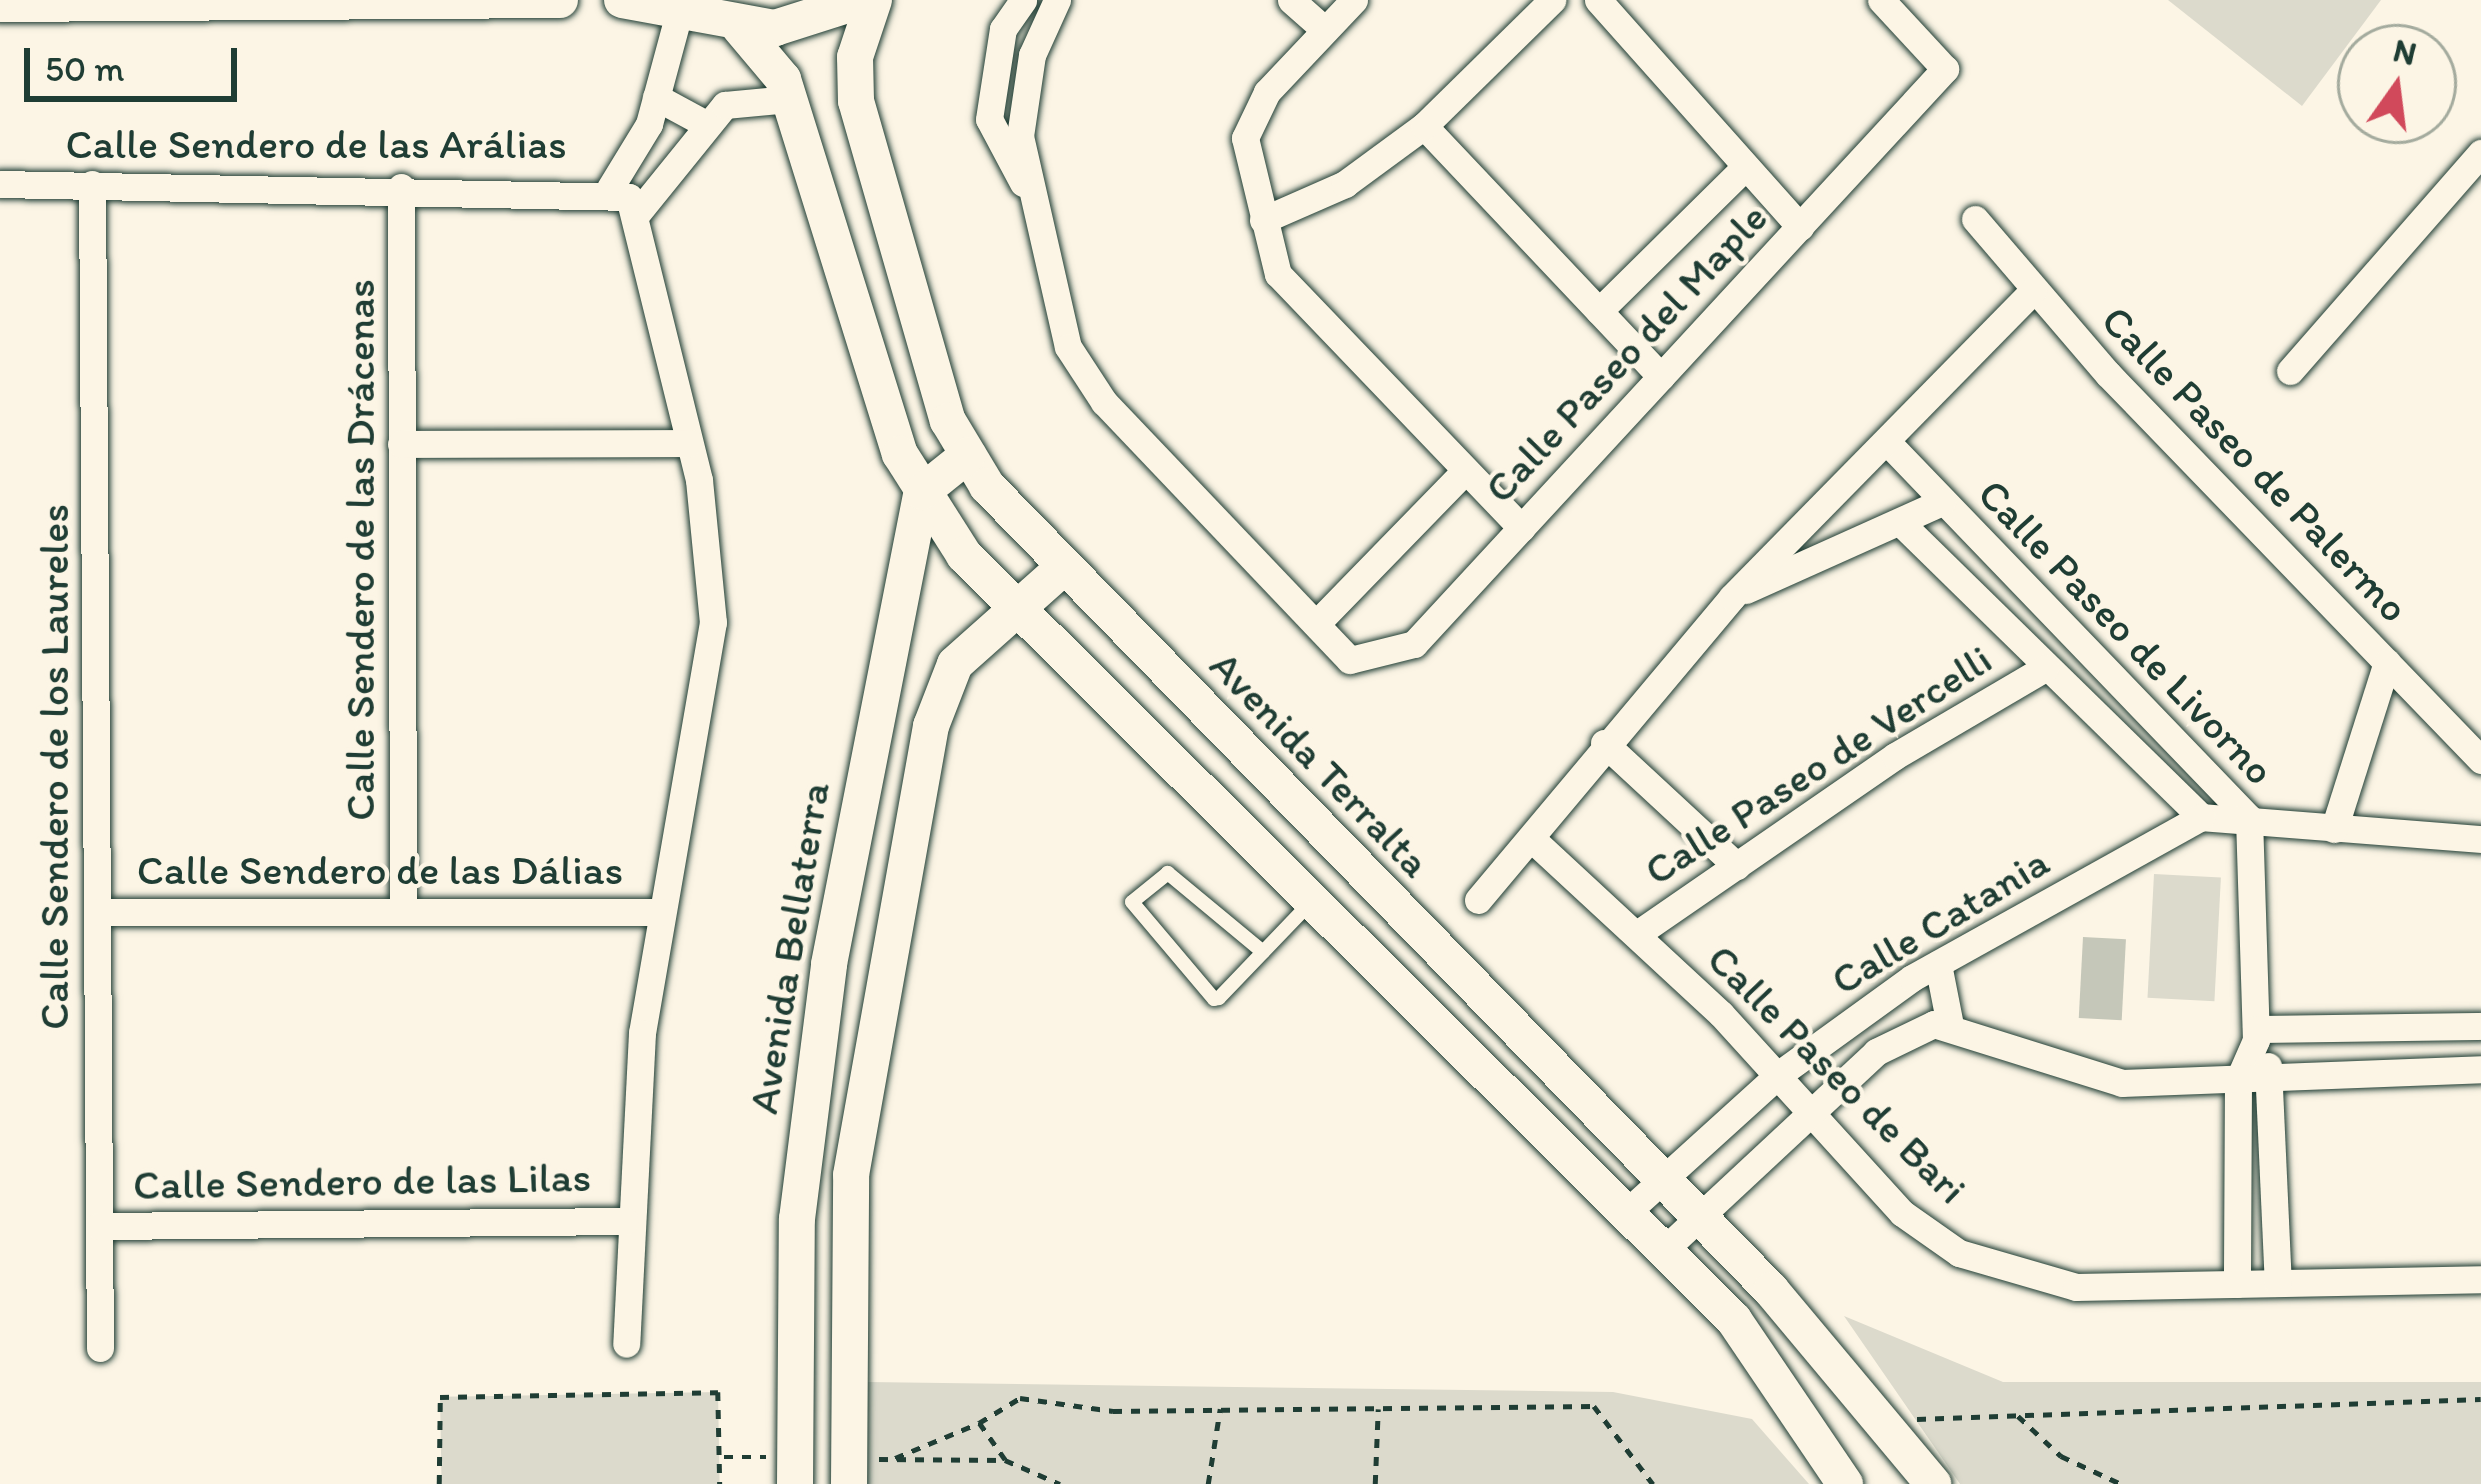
<!DOCTYPE html>
<meta charset="utf-8">
<style>
body{margin:0}
#map{position:relative;width:2481px;height:1484px;overflow:hidden;background:#fcf5e5;font-family:Itim,sans-serif}
div>[style]{position:absolute}
.green>*{inset:0;background:#dcdacc;transform-origin:0 0}
.building>*{inset:0;background:#c5c7b9;transform-origin:0 0}
.path>*{height:4.5px;margin-top:-2.25px;transform-origin:0;background:repeating-linear-gradient(90deg,#1f3d34 0 9px,transparent 0 18px)}
.roads{filter:drop-shadow(0 0 3px #1f3d34) drop-shadow(0 0 3px #1f3d34)}
.lane>*{height:14px;margin:-7px;padding:0 7px;transform-origin:7px;border-radius:7px;background:#fcf5e5}
.street>*{height:27px;margin:-13.5px;padding:0 13.5px;transform-origin:13.5px;border-radius:13.5px;background:#fcf5e5}
.secondary>*{height:36px;margin:-18px;padding:0 18px;transform-origin:18px;border-radius:18px;background:#fcf5e5}
span{translate:-50% -50%;white-space:nowrap;text-align:center;line-height:1.15;-webkit-text-stroke:9px #fcf5e5;paint-order:stroke}
.street-label{font-size:42px;color:#1f3d34}
.north{position:absolute;left:2337px;top:24px;width:120px;height:120px;box-sizing:border-box;background:#fcf5e5;border:3px solid #a4ab9e;border-radius:50%;rotate:14deg;font-size:33px;font-weight:700;line-height:48px;text-align:center;color:#1f3d34}
.north::after{content:'';display:block;margin:auto;width:42px;height:54px;background:#d1495b;clip-path:polygon(50% 0,100% 100%,50% 72%,0 100%)}
.scale{position:absolute;left:24px;top:48px;width:213px;height:54px;box-sizing:border-box;border:6px solid #1f3d34;border-top:0;padding-left:15px;font-size:36px;line-height:42px;white-space:nowrap;color:#1f3d34;-webkit-text-stroke:9px #fcf5e5;paint-order:stroke}
</style>
<div id="map">
<div class="green">
<i style="clip-path:polygon(2168px 0,2381px 0,2302px 106px)"></i>
<i style="left:2154px;top:874px;width:67px;height:124px;rotate:3deg"></i>
<i style="clip-path:polygon(1844px 1316px,2003px 1382px,2481px 1382px,2481px 1484px,1960px 1484px)"></i>
<i style="clip-path:polygon(868px 1382px,1613px 1392px,1752px 1419px,1809px 1484px,868px 1484px)"></i>
<i style="left:718px;top:1392px;width:92px;height:278px;rotate:89deg"></i>
</div>
<div class="building">
<i style="left:2083px;top:937px;width:43px;height:81px;rotate:3deg"></i>
</div>
<div class="path">
<i style="left:2018px;top:1416px;width:59px;rotate:42.9deg"></i>
<i style="left:2061px;top:1456px;width:66px;rotate:25deg"></i>
<i style="left:1917px;top:1419px;width:564px;rotate:-2.03deg"></i>
<i style="left:724px;top:1457px;width:42px"></i>
<i style="left:895px;top:1458px;width:91px;rotate:-22.6deg"></i>
<i style="left:879px;top:1459px;width:126px;rotate:0.5deg"></i>
<i style="left:1005px;top:1460px;width:60px;rotate:23.6deg"></i>
<i style="left:1005px;top:1460px;width:45px;rotate:-125.1deg"></i>
<i style="left:979px;top:1423px;width:48px;rotate:-31.4deg"></i>
<i style="left:1020px;top:1398px;width:94px;rotate:8deg"></i>
<i style="left:1113px;top:1411px;width:481px;rotate:-0.6deg"></i>
<i style="left:1594px;top:1406px;width:98px;rotate:52.9deg"></i>
<i style="left:439px;top:1484px;width:87px;rotate:-89.3deg"></i>
<i style="left:440px;top:1397px;width:278px;rotate:-1deg"></i>
<i style="left:718px;top:1392px;width:92px;rotate:88.8deg"></i>
<i style="left:1208px;top:1484px;width:76px;rotate:-80.9deg"></i>
<i style="left:1375px;top:1484px;width:75px;rotate:-87.7deg"></i>
</div>
<div class="roads">
<div class="lane">
<i style="left:1263px;top:952px;width:124px;rotate:-140.3deg"></i>
<i style="left:1168px;top:873px;width:46px;rotate:141.1deg"></i>
<i style="left:1132px;top:902px;width:127px;rotate:49.8deg"></i>
<i style="left:1214px;top:999px;width:5px;rotate:-11deg"></i>
<i style="left:1219px;top:998px;width:130px;rotate:-46.2deg"></i>
</div>
<div class="street">
<i style="left:1057px;top:0;width:60px;rotate:114.4deg"></i>
<i style="left:1032px;top:55px;width:82px;rotate:98.4deg"></i>
<i style="left:1020px;top:136px;width:216px;rotate:77.2deg"></i>
<i style="left:1068px;top:347px;width:66px;rotate:56.8deg"></i>
<i style="left:1104px;top:402px;width:356px;rotate:46.4deg"></i>
<i style="left:1350px;top:660px;width:66px;rotate:-14deg"></i>
<i style="left:1414px;top:644px;width:783px;rotate:-47.28deg"></i>
<i style="left:1945px;top:69px;width:94px;rotate:-132.8deg"></i>
<i style="left:1291px;top:0;width:45px;rotate:41.4deg"></i>
<i style="left:1354px;top:0;width:127px;rotate:133.4deg"></i>
<i style="left:1267px;top:92px;width:51px;rotate:115.6deg"></i>
<i style="left:1245px;top:138px;width:140px;rotate:76.4deg"></i>
<i style="left:1278px;top:274px;width:352px;rotate:46.2deg"></i>
<i style="left:1598px;top:0;width:304px;rotate:48.3deg"></i>
<i style="left:656px;top:97px;width:57px;rotate:28.4deg"></i>
<i style="left:1424px;top:126px;width:345px;rotate:46.6deg"></i>
<i style="left:1023px;top:183px;width:72px;rotate:-118deg"></i>
<i style="left:989px;top:119px;width:91px;rotate:-81.2deg"></i>
<i style="left:1003px;top:29px;width:35px;rotate:-55deg"></i>
<i style="left:0;top:184px;width:629px;rotate:1.18deg"></i>
<i style="left:629px;top:197px;width:292px;rotate:76.1deg"></i>
<i style="left:699px;top:480px;width:143px;rotate:84.4deg"></i>
<i style="left:713px;top:622px;width:417px;rotate:99.8deg"></i>
<i style="left:642px;top:1033px;width:311px;rotate:92.9deg"></i>
<i style="left:92px;top:184px;width:1164px;rotate:89.61deg"></i>
<i style="left:401px;top:187px;width:725px;rotate:89.84deg"></i>
<i style="left:610px;top:188px;width:75px;rotate:-58.6deg"></i>
<i style="left:649px;top:124px;width:119px;rotate:-74.9deg"></i>
<i style="left:635px;top:216px;width:143px;rotate:-51deg"></i>
<i style="left:725px;top:105px;width:64px;rotate:-5.4deg"></i>
<i style="left:1975px;top:219px;width:204px;rotate:49.4deg"></i>
<i style="left:2108px;top:374px;width:537px;rotate:45.98deg"></i>
<i style="left:1263px;top:220px;width:90px;rotate:-23.7deg"></i>
<i style="left:1345px;top:184px;width:98px;rotate:-36.3deg"></i>
<i style="left:1424px;top:126px;width:180px;rotate:-44.5deg"></i>
<i style="left:1599px;top:311px;width:206px;rotate:-44.6deg"></i>
<i style="left:2290px;top:371px;width:290px;rotate:-48.8deg"></i>
<i style="left:401px;top:444px;width:288px;rotate:-0.2deg"></i>
<i style="left:1890px;top:445px;width:518px;rotate:46.1deg"></i>
<i style="left:2249px;top:818px;width:222px;rotate:88.2deg"></i>
<i style="left:2256px;top:1040px;width:45px;rotate:113.7deg"></i>
<i style="left:2238px;top:1081px;width:203px;rotate:90.3deg"></i>
<i style="left:1902px;top:524px;width:419px;rotate:44.4deg"></i>
<i style="left:1746px;top:590px;width:215px;rotate:-24.2deg"></i>
<i style="left:1316px;top:624px;width:214px;rotate:-45.8deg"></i>
<i style="left:1604px;top:743px;width:181px;rotate:42.8deg"></i>
<i style="left:2201px;top:817px;width:281px;rotate:4.5deg"></i>
<i style="left:2334px;top:829px;width:175px;rotate:-72.4deg"></i>
<i style="left:1533px;top:840px;width:256px;rotate:42.8deg"></i>
<i style="left:1721px;top:1014px;width:269px;rotate:47.7deg"></i>
<i style="left:1902px;top:1213px;width:70px;rotate:35.1deg"></i>
<i style="left:1959px;top:1253px;width:122px;rotate:16.2deg"></i>
<i style="left:2076px;top:1287px;width:405px;rotate:-1.1deg"></i>
<i style="left:1478px;top:900px;width:395px;rotate:-50deg"></i>
<i style="left:1732px;top:597px;width:429px;rotate:-45.5deg"></i>
<i style="left:97px;top:912px;width:565px"></i>
<i style="left:1637px;top:934px;width:313px;rotate:-34.6deg"></i>
<i style="left:1895px;top:756px;width:174px;rotate:-30.4deg"></i>
<i style="left:1938px;top:964px;width:62px;rotate:78.9deg"></i>
<i style="left:2256px;top:1029px;width:225px;rotate:-0.8deg"></i>
<i style="left:2268px;top:1066px;width:217px;rotate:87.4deg"></i>
<i style="left:1627px;top:1212px;width:204px;rotate:-42.2deg"></i>
<i style="left:1778px;top:1075px;width:165px;rotate:-35.9deg"></i>
<i style="left:1912px;top:978px;width:331px;rotate:-29.1deg"></i>
<i style="left:99px;top:1226px;width:526px;rotate:-0.54deg"></i>
<i style="left:1664px;top:1250px;width:290px;rotate:-43deg"></i>
<i style="left:1876px;top:1052px;width:64px;rotate:-25.8deg"></i>
<i style="left:1934px;top:1024px;width:197px;rotate:17.4deg"></i>
<i style="left:2122px;top:1083px;width:359px;rotate:-2.2deg"></i>
</div>
<div class="secondary">
<i style="left:622px;top:0;width:156px;rotate:10.4deg"></i>
<i style="left:775px;top:28px;width:92px;rotate:-17.7deg"></i>
<i style="left:874px;top:0;width:60px;rotate:108.4deg"></i>
<i style="left:855px;top:57px;width:44px;rotate:88.7deg"></i>
<i style="left:856px;top:101px;width:333px;rotate:74deg"></i>
<i style="left:948px;top:421px;width:76px;rotate:59deg"></i>
<i style="left:987px;top:486px;width:1123px;rotate:45.72deg"></i>
<i style="left:1771px;top:1290px;width:253px;rotate:50.1deg"></i>
<i style="left:0;top:4px;width:560px;rotate:-0.41deg"></i>
<i style="left:740px;top:28px;width:67px;rotate:49.9deg"></i>
<i style="left:783px;top:79px;width:393px;rotate:72.7deg"></i>
<i style="left:900px;top:454px;width:120px;rotate:57.6deg"></i>
<i style="left:964px;top:555px;width:1085px;rotate:44.81deg"></i>
<i style="left:1734px;top:1320px;width:198px;rotate:55.9deg"></i>
<i style="left:795px;top:1484px;width:265px;rotate:-89.6deg"></i>
<i style="left:797px;top:1219px;width:257px;rotate:-82.8deg"></i>
<i style="left:829px;top:964px;width:481px;rotate:-78.9deg"></i>
<i style="left:922px;top:492px;width:59px;rotate:-38.8deg"></i>
<i style="left:849px;top:1484px;width:309px;rotate:-89.6deg"></i>
<i style="left:851px;top:1175px;width:456px;rotate:-79.9deg"></i>
<i style="left:931px;top:726px;width:66px;rotate:-68.8deg"></i>
<i style="left:955px;top:664px;width:146px;rotate:-41.7deg"></i>
</div>
</div>
<div class="street-label">
<span style="left:316px;top:144px">Calle Sendero de las Arálias</span>
<span style="left:1626px;top:353px;rotate:-47deg">Calle Paseo del Maple</span>
<span style="left:2255px;top:464px;rotate:46deg">Calle Paseo de Palermo</span>
<span style="left:360px;top:550px;rotate:-90deg">Calle Sendero de las Drácenas</span>
<span style="left:2126px;top:632px;rotate:46deg">Calle Paseo de Livorno</span>
<span style="left:1320px;top:764px;rotate:46deg">Avenida Terralta</span>
<span style="left:1818px;top:765px;rotate:-33deg">Calle Paseo de Vercelli</span>
<span style="left:54px;top:767px;rotate:-90deg">Calle Sendero de los Laureles</span>
<span style="left:380px;top:870px">Calle Sendero de las Dálias</span>
<span style="left:1940px;top:921px;rotate:-31deg">Calle Catania</span>
<span style="left:789px;top:948px;rotate:-81deg">Avenida Bellaterra</span>
<span style="left:1837px;top:1074px;rotate:45deg">Calle Paseo de Bari</span>
<span style="left:362px;top:1181px;rotate:-1deg">Calle Sendero de las Lilas</span>
</div>
<div class="north">N</div>
<div class="scale">50 m</div>
</div>
